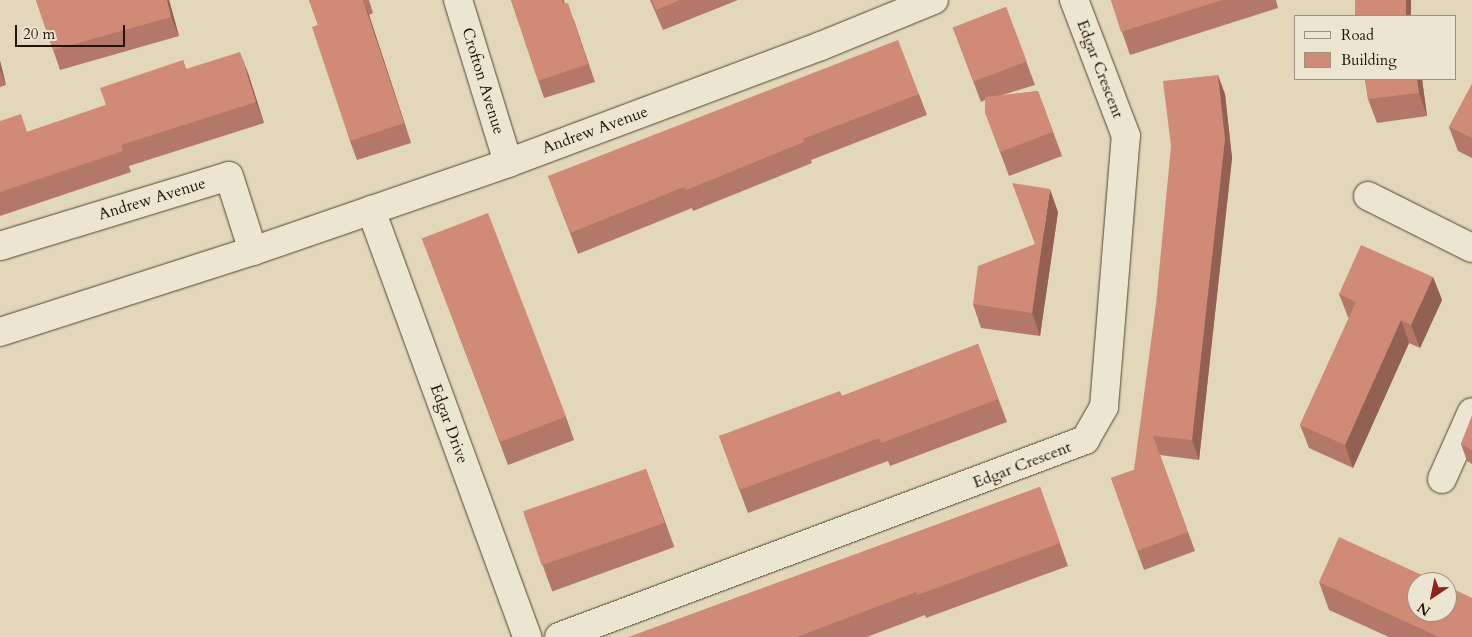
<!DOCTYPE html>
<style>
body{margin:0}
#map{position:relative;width:1472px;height:637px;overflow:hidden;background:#e2d7ba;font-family:Cardo,serif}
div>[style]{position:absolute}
.roads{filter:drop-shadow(0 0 1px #534332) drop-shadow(0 0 1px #534332)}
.minor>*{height:28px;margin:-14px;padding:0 14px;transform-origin:14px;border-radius:14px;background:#ece5d2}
.wall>*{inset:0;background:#b37867;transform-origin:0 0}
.shaded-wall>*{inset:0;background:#926154;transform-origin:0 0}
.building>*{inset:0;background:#d08b78;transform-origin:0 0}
span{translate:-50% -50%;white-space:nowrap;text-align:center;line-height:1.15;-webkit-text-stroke:4.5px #ece5d2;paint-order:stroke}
.street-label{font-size:16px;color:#231205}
.legend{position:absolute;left:1294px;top:15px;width:162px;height:65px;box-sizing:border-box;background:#ece5d2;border:1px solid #9c9180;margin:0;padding:6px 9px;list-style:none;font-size:15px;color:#231205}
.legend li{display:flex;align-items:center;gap:10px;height:25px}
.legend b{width:25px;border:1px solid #9c9180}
.north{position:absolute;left:1407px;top:572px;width:50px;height:50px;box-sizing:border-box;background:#ece5d2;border:1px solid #9c9180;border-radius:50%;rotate:214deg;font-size:14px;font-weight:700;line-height:20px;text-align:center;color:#231205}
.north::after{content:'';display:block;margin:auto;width:18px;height:22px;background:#8f2418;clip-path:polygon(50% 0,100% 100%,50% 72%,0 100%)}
.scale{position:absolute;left:15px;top:25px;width:110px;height:22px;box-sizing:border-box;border:2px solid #231205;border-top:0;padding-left:6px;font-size:15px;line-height:18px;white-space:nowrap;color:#231205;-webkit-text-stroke:4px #ece5d2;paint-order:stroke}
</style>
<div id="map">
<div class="roads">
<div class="minor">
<i style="left:458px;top:0;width:170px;rotate:72.9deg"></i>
<i style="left:1368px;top:196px;width:116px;rotate:26.6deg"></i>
<i style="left:371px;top:210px;width:455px;rotate:69.9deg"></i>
<i style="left:0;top:246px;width:239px;rotate:-17deg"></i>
<i style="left:229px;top:176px;width:79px;rotate:72.3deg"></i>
<i style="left:0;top:332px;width:266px;rotate:-17.8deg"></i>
<i style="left:253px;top:251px;width:270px;rotate:-19deg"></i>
<i style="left:508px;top:163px;width:334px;rotate:-20.5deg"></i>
<i style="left:821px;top:46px;width:122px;rotate:-22.2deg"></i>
<i style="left:1442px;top:479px;width:73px;rotate:-65.9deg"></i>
<i style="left:559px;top:637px;width:562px;rotate:-20.53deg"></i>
<i style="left:1085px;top:440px;width:38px;rotate:-60deg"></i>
<i style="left:1104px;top:407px;width:272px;rotate:-85.4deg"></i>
<i style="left:1126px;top:136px;width:146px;rotate:-110.9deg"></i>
</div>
</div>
<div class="wall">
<i style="clip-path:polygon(36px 0,169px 0,179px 36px,60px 70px)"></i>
<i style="clip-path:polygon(309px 0,369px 0,373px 13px,369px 15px,411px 143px,357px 160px,350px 141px,318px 25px)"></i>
<i style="clip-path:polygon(511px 0,564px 0,565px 4px,574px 20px,595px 82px,544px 98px)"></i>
<i style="clip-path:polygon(650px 0,738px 0,663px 30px)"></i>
<i style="clip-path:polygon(1111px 0,1276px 0,1278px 8px,1130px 55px)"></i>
<i style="clip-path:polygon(1006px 7px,1035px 85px,999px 96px,1038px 91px,1062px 156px,1009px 176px,985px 112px,985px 100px,981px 102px,953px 28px)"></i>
<i style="clip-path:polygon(183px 60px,186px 69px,248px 73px,264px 123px,129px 166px,131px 172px,0 216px,0 121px,27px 132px,106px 105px)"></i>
<i style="clip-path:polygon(0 61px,6px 85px,0 87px)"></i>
<i style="clip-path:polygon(1365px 79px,1422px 79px,1427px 116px,1377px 123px,1368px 99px)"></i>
<i style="clip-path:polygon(1472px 84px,1472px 158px,1458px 151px,1449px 127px)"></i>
<i style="clip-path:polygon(919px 94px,927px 115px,811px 160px,812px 163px,693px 211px,692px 208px,578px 254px,548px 176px)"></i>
<i style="clip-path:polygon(1225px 94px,1232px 158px,1199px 460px,1160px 455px,1195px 551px,1144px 570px,1111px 478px,1134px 470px)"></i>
<i style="clip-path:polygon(1058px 212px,1040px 336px,981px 328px,973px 304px,1035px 244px)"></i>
<i style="clip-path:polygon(422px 238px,566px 417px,574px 440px,508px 465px)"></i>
<i style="clip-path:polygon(1433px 277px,1442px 300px,1420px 348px,1409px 343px,1353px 468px,1309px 448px,1300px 425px,1349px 318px,1348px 317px,1339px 294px)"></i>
<i style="clip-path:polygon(978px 344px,1007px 422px,890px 466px,888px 461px,748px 513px,719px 436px,842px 396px)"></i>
<i style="clip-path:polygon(1472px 416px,1472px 464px,1467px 461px,1461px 444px)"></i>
<i style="left:646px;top:469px;width:83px;height:130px;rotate:70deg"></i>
<i style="clip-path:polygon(1040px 487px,1068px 566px,926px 618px,925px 615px,867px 637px,629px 637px)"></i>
<i style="clip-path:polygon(1319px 582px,1472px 637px,1389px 637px,1329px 610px)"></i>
</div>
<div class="shaded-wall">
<i style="clip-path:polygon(167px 0,169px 0,179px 36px,171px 17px)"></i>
<i style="clip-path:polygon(363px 0,369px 15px,411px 143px,404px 123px)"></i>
<i style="left:1406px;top:0;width:5px;height:16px"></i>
<i style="clip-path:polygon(240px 52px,248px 73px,264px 123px,256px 102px)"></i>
<i style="clip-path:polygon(0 61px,6px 85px,0 69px)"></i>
<i style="clip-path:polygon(1218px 75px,1225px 94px,1232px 158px,1199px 460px,1192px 440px)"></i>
<i style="clip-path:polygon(1417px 79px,1422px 79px,1427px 116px,1419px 93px)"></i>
<i style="clip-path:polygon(1050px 189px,1058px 212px,1040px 336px,1032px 313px)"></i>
<i style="clip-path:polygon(1433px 277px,1442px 300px,1420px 348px,1411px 325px)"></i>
<i style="clip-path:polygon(1401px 320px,1409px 343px,1353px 468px,1345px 445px)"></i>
</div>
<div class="building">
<i style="clip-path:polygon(36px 0,167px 0,171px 17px,53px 50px)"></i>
<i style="clip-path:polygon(309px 0,363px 0,404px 123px,350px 141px,312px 27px,318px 25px)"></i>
<i style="clip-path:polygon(511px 0,562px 0,563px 4px,568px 3px,588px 64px,538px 81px)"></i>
<i style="clip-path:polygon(652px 0,680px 0,656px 10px)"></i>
<i style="clip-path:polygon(1111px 0,1222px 0,1121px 32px)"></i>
<i style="left:1355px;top:0;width:51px;height:16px"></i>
<i style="left:1006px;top:7px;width:58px;height:57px;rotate:69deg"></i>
<i style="clip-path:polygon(898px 40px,919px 94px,803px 139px,804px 142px,686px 190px,684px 187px,570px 233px,548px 176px)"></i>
<i style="clip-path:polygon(240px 52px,256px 102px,121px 145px,123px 151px,0 192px,0 121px,21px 114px,27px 132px,106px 105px,100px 88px,183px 60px,186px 69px)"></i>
<i style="clip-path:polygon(1218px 75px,1225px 139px,1192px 440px,1153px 436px,1188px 532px,1137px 551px,1111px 478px,1134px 470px,1156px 304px,1171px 146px,1163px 81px)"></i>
<i style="clip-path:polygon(1365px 79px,1417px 79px,1419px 93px,1368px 99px)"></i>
<i style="clip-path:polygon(1472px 84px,1472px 138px,1449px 127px)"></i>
<i style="clip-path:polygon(1038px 91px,1053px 132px,1000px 152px,985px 112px,985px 97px)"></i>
<i style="clip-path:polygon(1012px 183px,1050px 189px,1032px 313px,973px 304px,978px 266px,1035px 244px)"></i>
<i style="left:488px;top:213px;width:218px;height:71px;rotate:69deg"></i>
<i style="clip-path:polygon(1361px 245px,1433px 277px,1411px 325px,1401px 320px,1345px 445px,1300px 425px,1356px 302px,1339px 294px)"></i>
<i style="clip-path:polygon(978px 344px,998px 399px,881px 443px,879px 438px,739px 490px,719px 436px,840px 391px,842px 396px)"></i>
<i style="clip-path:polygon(1472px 416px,1472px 450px,1461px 444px)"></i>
<i style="left:646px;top:469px;width:57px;height:130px;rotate:71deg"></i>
<i style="clip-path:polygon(1040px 487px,1060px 543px,917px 595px,916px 592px,797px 637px,629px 637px)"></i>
<i style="clip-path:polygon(1339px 537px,1437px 582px,1417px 582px,1417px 612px,1447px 612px,1447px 586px,1472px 598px,1472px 637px,1439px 637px,1319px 582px)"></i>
</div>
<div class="street-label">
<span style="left:1100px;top:69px;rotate:69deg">Edgar Crescent</span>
<span style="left:483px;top:81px;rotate:73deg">Crofton Avenue</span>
<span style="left:595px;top:130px;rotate:-20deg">Andrew Avenue</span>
<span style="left:152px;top:199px;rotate:-17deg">Andrew Avenue</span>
<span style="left:449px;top:424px;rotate:70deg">Edgar Drive</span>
<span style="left:1022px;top:465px;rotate:-21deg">Edgar Crescent</span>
</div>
<ul class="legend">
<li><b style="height:6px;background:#ece5d2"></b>Road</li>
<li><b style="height:14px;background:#d08b78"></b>Building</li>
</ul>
<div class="north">N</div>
<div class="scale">20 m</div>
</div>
